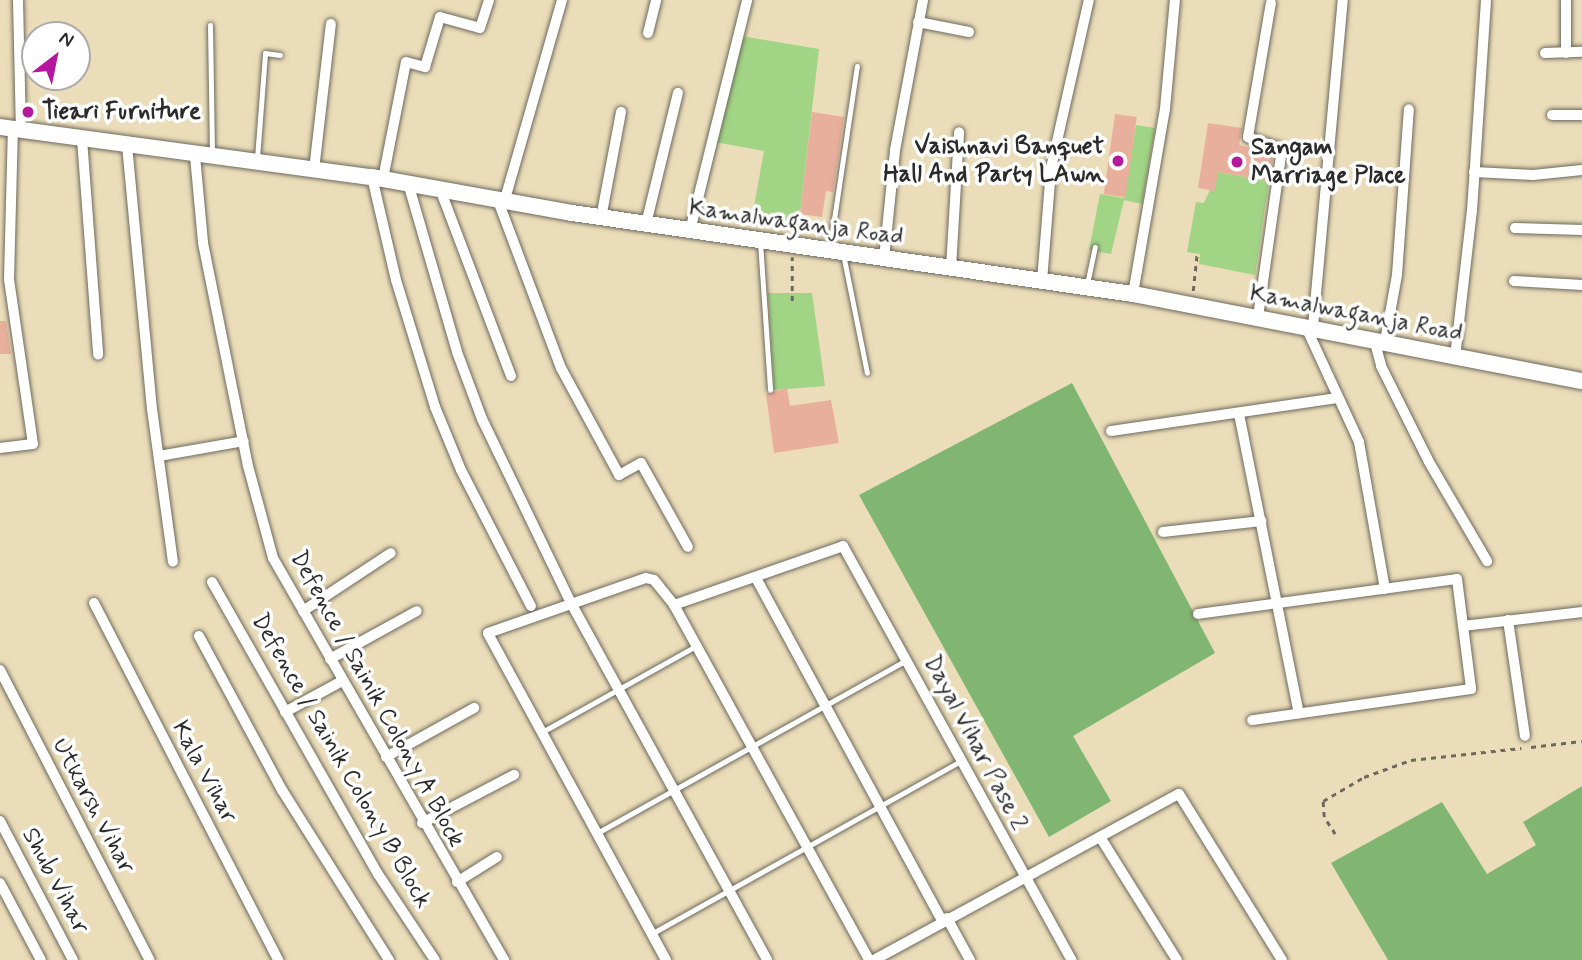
<!DOCTYPE html>
<style>
body{margin:0}
#map{position:relative;width:1582px;height:960px;overflow:hidden;background:#ebddb9;font-family:Mynerve,sans-serif}
div>[style]{position:absolute}
.green>*{inset:0;background:#a1d585}
.forest>*{inset:0;background:#80b672}
.building>*{inset:0;background:#e9af9d;transform-origin:0 0}
.path>*{height:2.5px;margin-top:-1.25px;transform-origin:0;background:repeating-linear-gradient(90deg,#6e695d 0 5px,transparent 0 10px)}
.roads{filter:drop-shadow(0 0 2px #6e695d) drop-shadow(0 0 2px #6e695d)}
.lane>*{height:5px;margin:-2.5px;padding:0 2.5px;transform-origin:2.5px;border-radius:2.5px;background:#fff}
.street>*{height:10px;margin:-5px;padding:0 5px;transform-origin:5px;border-radius:5px;background:#fff}
.secondary>*{height:16px;margin:-8px;padding:0 8px;transform-origin:8px;border-radius:8px;background:#fff}
.dots>*{width:19px;height:19px;translate:-50% -50%;box-sizing:border-box;border:4px solid #fff;border-radius:50%}
span{translate:-50% -50%;white-space:nowrap;text-align:center;line-height:1.15;-webkit-text-stroke:7px #fff;paint-order:stroke}
.poi-label{font-size:24px;color:#2b2b2b;font-weight:700}
.left{translate:0 -50%;text-align:left}
.right{translate:-100% -50%;text-align:right}
.street-label{font-size:24px;color:#2b2b2b}
.north{position:absolute;left:21px;top:21px;width:70px;height:70px;box-sizing:border-box;background:#fff;border:2px solid #aaa;border-radius:50%;rotate:32deg;font-size:19px;font-weight:700;line-height:28px;text-align:center;color:#2b2b2b}
.north::after{content:'';display:block;margin:auto;width:24px;height:32px;background:#b5179e;clip-path:polygon(50% 0,100% 100%,50% 72%,0 100%)}
</style>
<div id="map">
<div class="green">
<i style="clip-path:polygon(741px 36px,819px 49px,799px 222px,752px 217px,764px 151px,715px 142px)"></i>
<i style="clip-path:polygon(1136px 125px,1155px 128px,1142px 204px,1124px 200px,1111px 254px,1089px 250px,1100px 194px,1124px 198px)"></i>
<i style="clip-path:polygon(1218px 172px,1269px 181px,1255px 275px,1199px 264px,1200px 254px,1187px 252px,1196px 202px,1204px 203px)"></i>
<i style="clip-path:polygon(768px 293px,812px 293px,825px 386px,774px 390px)"></i>
</div>
<div class="forest">
<i style="clip-path:polygon(1072px 383px,1215px 653px,1073px 736px,1111px 801px,1049px 837px,859px 495px)"></i>
<i style="clip-path:polygon(1582px 786px,1582px 960px,1388px 960px,1331px 863px,1442px 802px,1487px 874px,1536px 845px,1523px 822px)"></i>
</div>
<div class="building">
<i style="clip-path:polygon(812px 112px,844px 117px,833px 192px,826px 191px,822px 217px,800px 214px)"></i>
<i style="left:1115px;top:114px;width:22px;height:81px;rotate:8deg"></i>
<i style="clip-path:polygon(1208px 123px,1242px 128px,1239px 145px,1273px 154px,1269px 181px,1218px 172px,1215px 191px,1198px 188px)"></i>
<i style="clip-path:polygon(0 321px,6px 321px,11px 354px,0 354px)"></i>
<i style="clip-path:polygon(787px 388px,790px 406px,831px 400px,839px 443px,774px 453px,766px 394px)"></i>
</div>
<div class="path">
<i style="left:786px;top:228px;width:7px;rotate:-82deg"></i>
<i style="left:1193px;top:291px;width:38px;rotate:-84deg"></i>
<i style="left:792px;top:301px;width:44px;rotate:-90deg"></i>
<i style="left:1531px;top:747px;width:51px;rotate:-6.7deg"></i>
<i style="left:1335px;top:834px;width:20px;rotate:-123deg"></i>
<i style="left:1324px;top:817px;width:16px;rotate:-94deg"></i>
<i style="left:1323px;top:801px;width:48px;rotate:-30.3deg"></i>
<i style="left:1364px;top:777px;width:50px;rotate:-19.9deg"></i>
<i style="left:1411px;top:760px;width:111px;rotate:-6.2deg"></i>
</div>
<div class="roads">
<div class="lane">
<i style="left:210px;top:25px;width:127px;rotate:89.1deg"></i>
<i style="left:257px;top:158px;width:105px;rotate:-85.6deg"></i>
<i style="left:265px;top:53px;width:15px;rotate:8deg"></i>
<i style="left:760px;top:242px;width:148px;rotate:86.1deg"></i>
<i style="left:830px;top:246px;width:182px;rotate:-81.5deg"></i>
<i style="left:843px;top:254px;width:121px;rotate:78.6deg"></i>
<i style="left:1087px;top:284px;width:38px;rotate:-78deg"></i>
<i style="left:542px;top:732px;width:176px;rotate:-29.2deg"></i>
<i style="left:597px;top:833px;width:354px;rotate:-29.2deg"></i>
<i style="left:651px;top:934px;width:356px;rotate:-29.2deg"></i>
</div>
<div class="street">
<i style="left:18px;top:0;width:130px;rotate:88.7deg"></i>
<i style="left:918px;top:22px;width:52px;rotate:11.1deg"></i>
<i style="left:648px;top:33px;width:34px;rotate:-76deg"></i>
<i style="left:1545px;top:53px;width:37px;rotate:-2deg"></i>
<i style="left:1566px;top:53px;width:53px;rotate:-90deg"></i>
<i style="left:1552px;top:115px;width:30px"></i>
<i style="left:82px;top:139px;width:216px;rotate:85.7deg"></i>
<i style="left:127px;top:145px;width:265px;rotate:84.6deg"></i>
<i style="left:152px;top:409px;width:154px;rotate:82.2deg"></i>
<i style="left:195px;top:156px;width:87px;rotate:84.7deg"></i>
<i style="left:203px;top:243px;width:227px;rotate:78.6deg"></i>
<i style="left:248px;top:466px;width:95px;rotate:74.8deg"></i>
<i style="left:273px;top:558px;width:464px;rotate:60.1deg"></i>
<i style="left:314px;top:170px;width:147px;rotate:-83.4deg"></i>
<i style="left:1474px;top:172px;width:59px;rotate:2.9deg"></i>
<i style="left:1533px;top:175px;width:49px;rotate:-5.8deg"></i>
<i style="left:372px;top:177px;width:106px;rotate:76.9deg"></i>
<i style="left:396px;top:280px;width:133px;rotate:72.9deg"></i>
<i style="left:435px;top:407px;width:68px;rotate:67.6deg"></i>
<i style="left:461px;top:470px;width:153px;rotate:62.8deg"></i>
<i style="left:383px;top:179px;width:119px;rotate:-78.9deg"></i>
<i style="left:406px;top:62px;width:20px;rotate:15deg"></i>
<i style="left:425px;top:67px;width:52px;rotate:-73.3deg"></i>
<i style="left:440px;top:17px;width:41px;rotate:15.4deg"></i>
<i style="left:480px;top:28px;width:29px;rotate:-72deg"></i>
<i style="left:408px;top:183px;width:176px;rotate:73.8deg"></i>
<i style="left:457px;top:352px;width:72px;rotate:69.5deg"></i>
<i style="left:482px;top:419px;width:204px;rotate:64.2deg"></i>
<i style="left:571px;top:603px;width:407px;rotate:61.2deg"></i>
<i style="left:440px;top:189px;width:200px;rotate:69.2deg"></i>
<i style="left:497px;top:198px;width:182px;rotate:69.4deg"></i>
<i style="left:561px;top:368px;width:122px;rotate:61.5deg"></i>
<i style="left:619px;top:475px;width:25px;rotate:-29deg"></i>
<i style="left:641px;top:463px;width:96px;rotate:60.8deg"></i>
<i style="left:505px;top:199px;width:207px;rotate:-74deg"></i>
<i style="left:601px;top:218px;width:108px;rotate:-79.3deg"></i>
<i style="left:646px;top:224px;width:135px;rotate:-76.3deg"></i>
<i style="left:1515px;top:228px;width:67px;rotate:1.7deg"></i>
<i style="left:690px;top:231px;width:238px;rotate:-76.1deg"></i>
<i style="left:884px;top:259px;width:110px;rotate:-84.2deg"></i>
<i style="left:895px;top:150px;width:153px;rotate:-79.4deg"></i>
<i style="left:951px;top:268px;width:136px;rotate:-86.6deg"></i>
<i style="left:1042px;top:281px;width:113px;rotate:-85.4deg"></i>
<i style="left:1051px;top:168px;width:172px;rotate:-77.3deg"></i>
<i style="left:1514px;top:281px;width:68px;rotate:3.4deg"></i>
<i style="left:1133px;top:294px;width:188px;rotate:-80.2deg"></i>
<i style="left:1165px;top:109px;width:109px;rotate:-84.8deg"></i>
<i style="left:1258px;top:317px;width:170px;rotate:-81.9deg"></i>
<i style="left:1282px;top:149px;width:36px;rotate:-161deg"></i>
<i style="left:1248px;top:137px;width:136px;rotate:-80.3deg"></i>
<i style="left:1305px;top:325px;width:129px;rotate:65.2deg"></i>
<i style="left:1359px;top:442px;width:149px;rotate:80deg"></i>
<i style="left:1313px;top:327px;width:328px;rotate:-84.8deg"></i>
<i style="left:1374px;top:339px;width:28px;rotate:75deg"></i>
<i style="left:1381px;top:366px;width:107px;rotate:63.4deg"></i>
<i style="left:1429px;top:462px;width:115px;rotate:59.6deg"></i>
<i style="left:1385px;top:341px;width:67px;rotate:-79.7deg"></i>
<i style="left:1397px;top:275px;width:166px;rotate:-85.9deg"></i>
<i style="left:1455px;top:357px;width:147px;rotate:-83.4deg"></i>
<i style="left:1472px;top:211px;width:211px;rotate:-86.2deg"></i>
<i style="left:1239px;top:414px;width:305px;rotate:78.7deg"></i>
<i style="left:1111px;top:431px;width:229px;rotate:-8.3deg"></i>
<i style="left:0;top:448px;width:33px;rotate:-7deg"></i>
<i style="left:33px;top:444px;width:167px;rotate:-98.3deg"></i>
<i style="left:9px;top:279px;width:150px;rotate:-88.5deg"></i>
<i style="left:159px;top:456px;width:86px;rotate:-10deg"></i>
<i style="left:1163px;top:532px;width:99px;rotate:-6.4deg"></i>
<i style="left:756px;top:578px;width:389px;rotate:61.5deg"></i>
<i style="left:212px;top:582px;width:336px;rotate:60.4deg"></i>
<i style="left:378px;top:874px;width:103px;rotate:56.5deg"></i>
<i style="left:94px;top:603px;width:402px;rotate:62.7deg"></i>
<i style="left:674px;top:605px;width:405px;rotate:61.2deg"></i>
<i style="left:303px;top:611px;width:105px;rotate:-33.4deg"></i>
<i style="left:1198px;top:614px;width:261px;rotate:-7.7deg"></i>
<i style="left:1457px;top:579px;width:111px;rotate:82.7deg"></i>
<i style="left:1471px;top:689px;width:221px;rotate:171.9deg"></i>
<i style="left:1508px;top:620px;width:117px;rotate:81.7deg"></i>
<i style="left:1463px;top:626px;width:120px;rotate:-6.7deg"></i>
<i style="left:199px;top:636px;width:175px;rotate:61.7deg"></i>
<i style="left:282px;top:790px;width:201px;rotate:57.8deg"></i>
<i style="left:330px;top:659px;width:99px;rotate:-28.9deg"></i>
<i style="left:0;top:670px;width:326px;rotate:62.7deg"></i>
<i style="left:285px;top:712px;width:65px;rotate:-28.5deg"></i>
<i style="left:386px;top:757px;width:101px;rotate:-29.1deg"></i>
<i style="left:0;top:821px;width:157px;rotate:62.3deg"></i>
<i style="left:422px;top:823px;width:104px;rotate:-27.6deg"></i>
<i style="left:1100px;top:837px;width:145px;rotate:58deg"></i>
<i style="left:457px;top:882px;width:47px;rotate:-32deg"></i>
<i style="left:0;top:883px;width:87px;rotate:62deg"></i>
<i style="left:947px;top:918px;width:48px;rotate:61.3deg"></i>
<i style="left:666px;top:960px;width:372px;rotate:-118.6deg"></i>
<i style="left:488px;top:633px;width:167px;rotate:-19.2deg"></i>
<i style="left:646px;top:578px;width:8px;rotate:14deg"></i>
<i style="left:654px;top:580px;width:32px;rotate:51deg"></i>
<i style="left:674px;top:605px;width:179px;rotate:-19.2deg"></i>
<i style="left:843px;top:546px;width:473px;rotate:61.1deg"></i>
<i style="left:874px;top:960px;width:347px;rotate:-28.6deg"></i>
<i style="left:1179px;top:794px;width:195px;rotate:58.2deg"></i>
</div>
<div class="secondary">
<i style="left:0;top:127px;width:375px;rotate:7.7deg"></i>
<i style="left:372px;top:177px;width:203px;rotate:10.2deg"></i>
<i style="left:572px;top:213px;width:567px;rotate:8.22deg"></i>
<i style="left:1133px;top:294px;width:457px;rotate:11deg"></i>
</div>
</div>
<div class="dots">
<i style="left:28px;top:112px;background:#b5179e"></i>
<i style="left:1118px;top:161px;background:#b5179e"></i>
<i style="left:1237px;top:162px;background:#b5179e"></i>
</div>
<div class="poi-label">
<span class="left" style="left:42px;top:112px">Tieari Furniture</span>
<span class="right" style="left:1104px;top:161px">Vaishnavi Banquet<br>Hall And Party LAwn</span>
<span class="left" style="left:1251px;top:162px">Sangam<br>Marriage Place</span>
</div>
<div class="street-label">
<span style="left:796px;top:223px;rotate:8deg">Kamalwaganja Road</span>
<span style="left:1356px;top:314px;rotate:11deg">Kamalwaganja Road</span>
<span style="left:377px;top:699px;rotate:61deg">Defence / Sainik Colony A Block</span>
<span style="left:975px;top:743px;rotate:62deg">Dayal Vihar Pase 2</span>
<span style="left:341px;top:761px;rotate:60deg">Defence / Sainik Colony B Block</span>
<span style="left:204px;top:772px;rotate:62deg">Kala Vihar</span>
<span style="left:93px;top:806px;rotate:62deg">Utkarsh Vihar</span>
<span style="left:55px;top:881px;rotate:62deg">Shub Vihar</span>
</div>
<div class="north">N</div>
</div>
